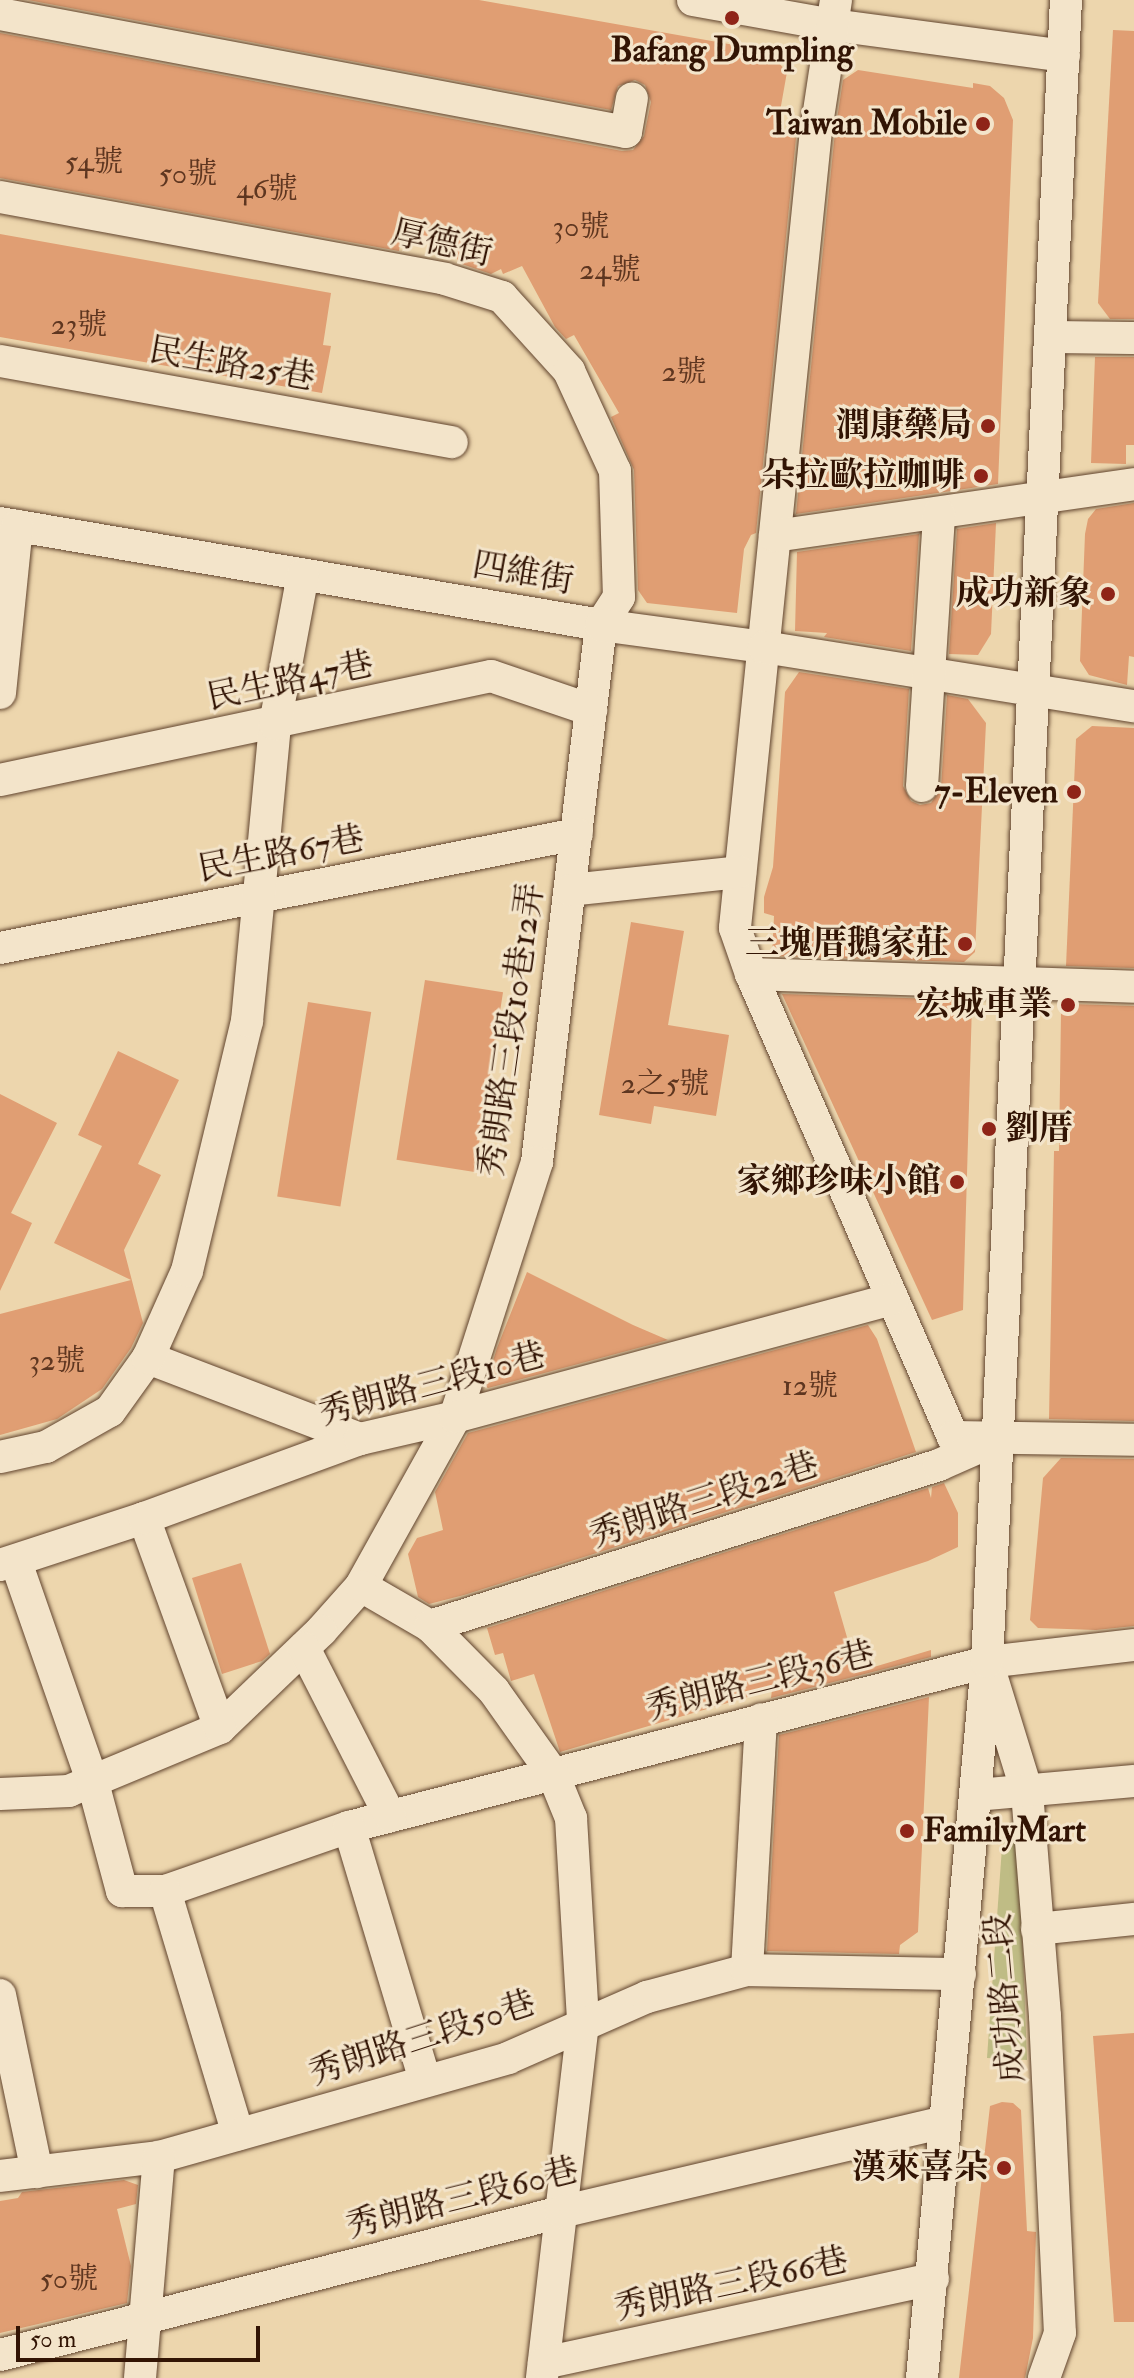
<!DOCTYPE html>
<meta charset="utf-8">
<style>
body{margin:0}
#map{position:relative;width:1134px;height:2378px;overflow:hidden;background:#edd6ad;font-family:"IM FELL Double Pica","Noto Serif TC",serif}
div>[style]{position:absolute}
.green>*{inset:0;background:#bfbc85}
.building>*{inset:0;background:#e09e73;transform-origin:0 0}
.roads{filter:drop-shadow(0 0 2px #61442e) drop-shadow(0 0 2px #61442e)}
.minor>*{height:32px;margin:-16px;padding:0 16px;transform-origin:16px;border-radius:16px;background:#f3e4ca}
.dots>*{width:22px;height:22px;translate:-50% -50%;box-sizing:border-box;border:4px solid #f3e4ca;border-radius:50%}
span{translate:-50% -50%;white-space:nowrap;text-align:center;line-height:1.15;-webkit-text-stroke:6px #f3e4ca;paint-order:stroke}
.number-label{font-size:30px;color:#5e3620}
.number-label span{-webkit-text-stroke-width:0}
.poi-label{font-size:34px;color:#321404;font-weight:700}
.right{translate:-100% -50%;text-align:right}
.left{translate:0 -50%;text-align:left}
.street-label{font-size:34px;color:#321404}
.scale{position:absolute;left:16px;top:2326px;width:244px;height:36px;box-sizing:border-box;border:4px solid #321404;border-top:0;padding-left:10px;font-size:24px;line-height:28px;white-space:nowrap;color:#321404;-webkit-text-stroke:6px #f3e4ca;paint-order:stroke}
</style>
<div id="map">
<div class="green">
<i style="clip-path:polygon(1012px 1837px,1019px 1847px,1027px 2060px,987px 2058px,1002px 1847px,1006px 1839px)"></i>
</div>
<div class="building">
<i style="clip-path:polygon(28px 0,479px 0,768px 51px,787px 72px,776px 134px,796px 138px,756px 533px,751px 535px,744px 549px,737px 613px,647px 603px,638px 590px,634px 470px,611px 417px,619px 413px,574px 335px,566px 339px,555px 327px,522px 266px,503px 274px,501px 269px,491px 274px,459px 263px,452px 247px,401px 238px,399px 251px,0 178px,0 33px,622px 151px,633px 150px,644px 136px,651px 102px,645px 85px,635px 80px,618px 86px,611px 110px)"></i>
<i style="clip-path:polygon(1113px 30px,1134px 31px,1134px 319px,1110px 319px,1098px 303px)"></i>
<i style="clip-path:polygon(858px 70px,973px 88px,973px 83px,990px 86px,1004px 98px,1013px 120px,998px 484px,796px 514px,835px 132px,843px 80px)"></i>
<i style="clip-path:polygon(0 234px,331px 293px,323px 345px,331px 346px,322px 393px,0 337px)"></i>
<i style="clip-path:polygon(1095px 357px,1134px 357px,1134px 445px,1126px 445px,1126px 464px,1091px 463px)"></i>
<i style="clip-path:polygon(1134px 503px,1134px 657px,1129px 656px,1127px 685px,1089px 675px,1080px 661px,1085px 534px,1088px 519px,1096px 509px)"></i>
<i style="clip-path:polygon(996px 523px,991px 634px,978px 655px,949px 654px,957px 529px)"></i>
<i style="clip-path:polygon(919px 534px,911px 651px,824px 637px,827px 633px,795px 631px,797px 552px)"></i>
<i style="clip-path:polygon(799px 672px,909px 689px,903px 786px,911px 801px,920px 805px,931px 803px,941px 788px,947px 695px,968px 699px,986px 723px,975px 952px,964px 962px,772px 956px,774px 916px,764px 913px,764px 897px,773px 867px,785px 692px)"></i>
<i style="clip-path:polygon(1092px 726px,1134px 728px,1134px 968px,1066px 966px,1076px 739px)"></i>
<i style="clip-path:polygon(631px 922px,684px 931px,668px 1025px,729px 1035px,716px 1116px,654px 1106px,651px 1124px,599px 1115px)"></i>
<i style="left:425px;top:980px;width:79px;height:182px;rotate:9deg"></i>
<i style="clip-path:polygon(782px 994px,968px 1000px,972px 1004px,963px 1310px,932px 1320px)"></i>
<i style="left:308px;top:1002px;width:64px;height:197px;rotate:9deg"></i>
<i style="clip-path:polygon(1070px 1004px,1134px 1006px,1134px 1421px,1049px 1419px,1054px 1151px,1059px 1151px,1061px 1013px)"></i>
<i style="clip-path:polygon(118px 1051px,179px 1080px,138px 1164px,161px 1175px,124px 1250px,143px 1323px,131px 1348px,102px 1389px,57px 1419px,0 1435px,0 1314px,131px 1280px,54px 1243px,102px 1146px,78px 1135px)"></i>
<i style="clip-path:polygon(0 1094px,57px 1123px,11px 1213px,32px 1223px,0 1291px)"></i>
<i style="clip-path:polygon(527px 1272px,633px 1325px,668px 1340px,488px 1388px,485px 1386px,497px 1348px)"></i>
<i style="clip-path:polygon(868px 1325px,877px 1339px,916px 1452px,464px 1595px,429px 1604px,418px 1597px,408px 1554px,417px 1538px,443px 1530px,435px 1492px,468px 1433px)"></i>
<i style="clip-path:polygon(1061px 1458px,1134px 1459px,1134px 1626px,1096px 1630px,1038px 1628px,1030px 1620px,1043px 1478px)"></i>
<i style="clip-path:polygon(944px 1483px,958px 1513px,958px 1547px,928px 1561px,834px 1592px,857px 1672px,931px 1650px,931px 1657px,771px 1698px,772px 1690px,560px 1752px,534px 1674px,511px 1681px,503px 1653px,495px 1655px,487px 1628px,928px 1488px,931px 1498px,932px 1487px)"></i>
<i style="clip-path:polygon(241px 1563px,270px 1654px,262px 1661px,222px 1674px,192px 1578px)"></i>
<i style="clip-path:polygon(929px 1697px,918px 1932px,900px 1945px,899px 1954px,767px 1951px,779px 1735px)"></i>
<i style="clip-path:polygon(1134px 2033px,1134px 2322px,1114px 2322px,1093px 2036px)"></i>
<i style="clip-path:polygon(1002px 2102px,1013px 2103px,1021px 2110px,1027px 2231px,1036px 2232px,1033px 2338px,1025px 2378px,959px 2378px,990px 2106px)"></i>
<i style="clip-path:polygon(124px 2180px,138px 2185px,136px 2204px,117px 2209px,131px 2266px,127px 2303px,0 2333px,0 2201px,18px 2198px,22px 2192px)"></i>
</div>
<div class="roads">
<div class="minor">
<i style="left:693px;top:0;width:142px;rotate:10.1deg"></i>
<i style="left:833px;top:25px;width:233px;rotate:7.6deg"></i>
<i style="left:836px;top:0;width:132px;rotate:98.7deg"></i>
<i style="left:816px;top:130px;width:802px;rotate:95.8deg"></i>
<i style="left:735px;top:928px;width:49px;rotate:70.8deg"></i>
<i style="left:751px;top:974px;width:505px;rotate:66.43deg"></i>
<i style="left:953px;top:1437px;width:181px;rotate:0.9deg"></i>
<i style="left:0;top:14px;width:637px;rotate:10.67deg"></i>
<i style="left:626px;top:132px;width:34px;rotate:-80deg"></i>
<i style="left:0;top:197px;width:452px;rotate:10.4deg"></i>
<i style="left:445px;top:279px;width:60px;rotate:17.5deg"></i>
<i style="left:502px;top:297px;width:100px;rotate:47.8deg"></i>
<i style="left:569px;top:371px;width:110px;rotate:65.3deg"></i>
<i style="left:615px;top:471px;width:126px;rotate:88.2deg"></i>
<i style="left:619px;top:597px;width:33px;rotate:123deg"></i>
<i style="left:601px;top:625px;width:541px;rotate:96.8deg"></i>
<i style="left:537px;top:1162px;width:268px;rotate:107.8deg"></i>
<i style="left:455px;top:1417px;width:193px;rotate:119.1deg"></i>
<i style="left:361px;top:1586px;width:60px;rotate:131.6deg"></i>
<i style="left:321px;top:1631px;width:140px;rotate:136.2deg"></i>
<i style="left:220px;top:1728px;width:164px;rotate:157.4deg"></i>
<i style="left:69px;top:1791px;width:69px;rotate:177.5deg"></i>
<i style="left:1052px;top:337px;width:82px;rotate:0.7deg"></i>
<i style="left:0;top:361px;width:459px;rotate:10.2deg"></i>
<i style="left:0;top:523px;width:610px;rotate:9.63deg"></i>
<i style="left:601px;top:625px;width:164px;rotate:7.7deg"></i>
<i style="left:764px;top:647px;width:375px;rotate:9.1deg"></i>
<i style="left:775px;top:536px;width:363px;rotate:-8.2deg"></i>
<i style="left:0;top:693px;width:168px;rotate:-84.2deg"></i>
<i style="left:0;top:780px;width:502px;rotate:-11.96deg"></i>
<i style="left:491px;top:676px;width:106px;rotate:18.8deg"></i>
<i style="left:922px;top:786px;width:273px;rotate:-86.4deg"></i>
<i style="left:570px;top:890px;width:171px;rotate:-6deg"></i>
<i style="left:0;top:948px;width:588px;rotate:-11.18deg"></i>
<i style="left:751px;top:974px;width:383px;rotate:1.9deg"></i>
<i style="left:148px;top:1358px;width:227px;rotate:20.9deg"></i>
<i style="left:0;top:1457px;width:47px;rotate:-12.3deg"></i>
<i style="left:46px;top:1447px;width:73px;rotate:-29.4deg"></i>
<i style="left:110px;top:1411px;width:65px;rotate:-54.4deg"></i>
<i style="left:148px;top:1358px;width:95px;rotate:-65.9deg"></i>
<i style="left:187px;top:1271px;width:257px;rotate:-76.5deg"></i>
<i style="left:247px;top:1021px;width:298px;rotate:-84.6deg"></i>
<i style="left:275px;top:724px;width:152px;rotate:-79.4deg"></i>
<i style="left:144px;top:1518px;width:223px;rotate:70.1deg"></i>
<i style="left:16px;top:1562px;width:234px;rotate:70.8deg"></i>
<i style="left:93px;top:1783px;width:112px;rotate:75deg"></i>
<i style="left:122px;top:1891px;width:43px"></i>
<i style="left:165px;top:1891px;width:195px;rotate:-19.2deg"></i>
<i style="left:349px;top:1827px;width:659px;rotate:-14.5deg"></i>
<i style="left:987px;top:1662px;width:148px;rotate:-6.6deg"></i>
<i style="left:0;top:1565px;width:151px;rotate:-18.1deg"></i>
<i style="left:144px;top:1518px;width:230px;rotate:-20.1deg"></i>
<i style="left:360px;top:1439px;width:98px;rotate:-13deg"></i>
<i style="left:455px;top:1417px;width:453px;rotate:-15.1deg"></i>
<i style="left:361px;top:1586px;width:80px;rotate:30.1deg"></i>
<i style="left:430px;top:1626px;width:91px;rotate:45.4deg"></i>
<i style="left:494px;top:1691px;width:102px;rotate:54.6deg"></i>
<i style="left:553px;top:1774px;width:48px;rotate:67.8deg"></i>
<i style="left:571px;top:1818px;width:205px;rotate:86.6deg"></i>
<i style="left:583px;top:2023px;width:357px;rotate:96.6deg"></i>
<i style="left:430px;top:1626px;width:534px;rotate:-17.55deg"></i>
<i style="left:939px;top:1465px;width:57px;rotate:-23.9deg"></i>
<i style="left:304px;top:1648px;width:189px;rotate:62.9deg"></i>
<i style="left:992px;top:1678px;width:119px;rotate:72.9deg"></i>
<i style="left:1027px;top:1792px;width:225px;rotate:85.4deg"></i>
<i style="left:1045px;top:2016px;width:317px;rotate:87.3deg"></i>
<i style="left:1060px;top:2333px;width:48px;rotate:109.6deg"></i>
<i style="left:977px;top:1795px;width:158px;rotate:-5.1deg"></i>
<i style="left:349px;top:1827px;width:265px;rotate:73.3deg"></i>
<i style="left:165px;top:1891px;width:254px;rotate:73.3deg"></i>
<i style="left:1037px;top:1929px;width:98px;rotate:-5.9deg"></i>
<i style="left:747px;top:1970px;width:251px;rotate:-86.8deg"></i>
<i style="left:0;top:1995px;width:181px;rotate:78.2deg"></i>
<i style="left:0;top:2176px;width:160px;rotate:-6.8deg"></i>
<i style="left:159px;top:2157px;width:363px;rotate:-15.8deg"></i>
<i style="left:508px;top:2058px;width:152px;rotate:-23.7deg"></i>
<i style="left:647px;top:1997px;width:104px;rotate:-15.1deg"></i>
<i style="left:747px;top:1970px;width:213px;rotate:1.1deg"></i>
<i style="left:0;top:2355px;width:579px;rotate:-14.3deg"></i>
<i style="left:561px;top:2212px;width:393px;rotate:-13.2deg"></i>
<i style="left:544px;top:2363px;width:398px;rotate:-12.2deg"></i>
<i style="left:140px;top:2378px;width:222px;rotate:-85.1deg"></i>
<i style="left:922px;top:2378px;width:719px;rotate:-84.81deg"></i>
<i style="left:987px;top:1662px;width:1664px;rotate:-87.28deg"></i>
</div>
</div>
<div class="dots">
<i style="left:732px;top:18px;background:#8f2418"></i>
<i style="left:983px;top:124px;background:#8f2418"></i>
<i style="left:988px;top:426px;background:#8f2418"></i>
<i style="left:981px;top:476px;background:#8f2418"></i>
<i style="left:1108px;top:594px;background:#8f2418"></i>
<i style="left:1074px;top:792px;background:#8f2418"></i>
<i style="left:965px;top:944px;background:#8f2418"></i>
<i style="left:1068px;top:1005px;background:#8f2418"></i>
<i style="left:989px;top:1129px;background:#8f2418"></i>
<i style="left:957px;top:1182px;background:#8f2418"></i>
<i style="left:907px;top:1831px;background:#8f2418"></i>
<i style="left:1004px;top:2168px;background:#8f2418"></i>
</div>
<div class="number-label">
<span style="left:94px;top:162px">54號</span>
<span style="left:188px;top:174px">50號</span>
<span style="left:267px;top:189px">46號</span>
<span style="left:581px;top:227px">30號</span>
<span style="left:610px;top:270px">24號</span>
<span style="left:79px;top:325px">23號</span>
<span style="left:684px;top:372px">2號</span>
<span style="left:665px;top:1084px">2之5號</span>
<span style="left:57px;top:1361px">32號</span>
<span style="left:810px;top:1386px">12號</span>
<span style="left:69px;top:2279px">50號</span>
</div>
<div class="poi-label">
<span style="left:732px;top:51px">Bafang Dumpling</span>
<span class="right" style="left:967px;top:124px">Taiwan Mobile</span>
<span class="right" style="left:972px;top:426px">潤康藥局</span>
<span class="right" style="left:965px;top:476px">朵拉歐拉咖啡</span>
<span class="right" style="left:1092px;top:594px">成功新象</span>
<span class="right" style="left:1058px;top:792px">7-Eleven</span>
<span class="right" style="left:949px;top:944px">三塊厝鵝家莊</span>
<span class="right" style="left:1052px;top:1005px">宏城車業</span>
<span class="left" style="left:1005px;top:1129px">劉厝</span>
<span class="right" style="left:941px;top:1182px">家鄉珍味小館</span>
<span class="left" style="left:923px;top:1831px">FamilyMart</span>
<span class="right" style="left:988px;top:2168px">漢來喜朵</span>
</div>
<div class="street-label">
<span style="left:442px;top:243px;rotate:13deg">厚德街</span>
<span style="left:232px;top:364px;rotate:10deg">民生路25巷</span>
<span style="left:523px;top:573px;rotate:10deg">四維街</span>
<span style="left:290px;top:681px;rotate:-12deg">民生路47巷</span>
<span style="left:281px;top:854px;rotate:-11deg">民生路67巷</span>
<span style="left:511px;top:1030px;rotate:-82deg">秀朗路三段10巷12弄</span>
<span style="left:432px;top:1384px;rotate:-15deg">秀朗路三段10巷</span>
<span style="left:704px;top:1500px;rotate:-18deg">秀朗路三段22巷</span>
<span style="left:760px;top:1681px;rotate:-14deg">秀朗路三段36巷</span>
<span style="left:1005px;top:1998px;rotate:-95deg">成功路二段</span>
<span style="left:422px;top:2038px;rotate:-18deg">秀朗路三段50巷</span>
<span style="left:462px;top:2198px;rotate:-14deg">秀朗路三段60巷</span>
<span style="left:731px;top:2284px;rotate:-12deg">秀朗路三段66巷</span>
</div>
<div class="scale">50 m</div>
</div>
